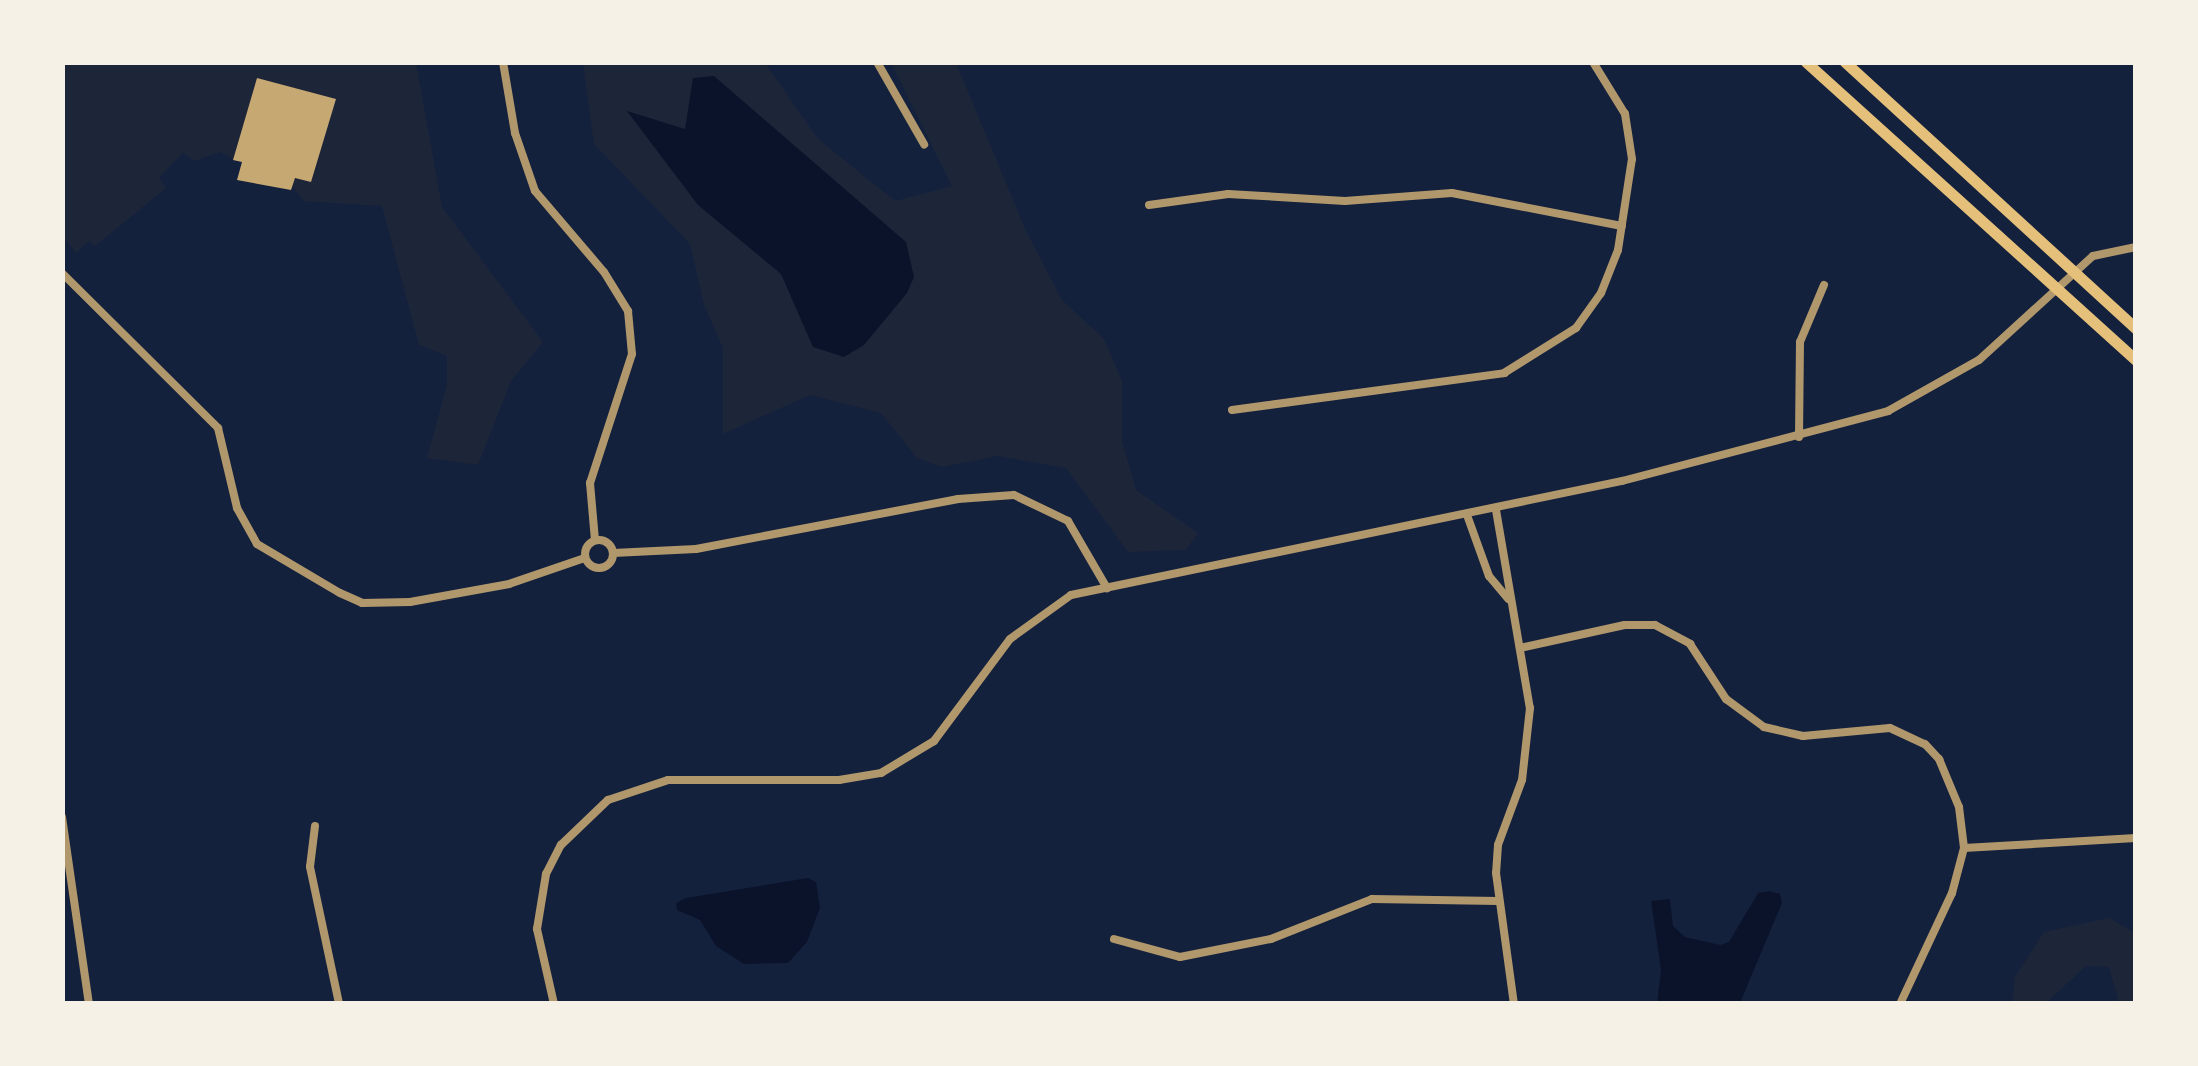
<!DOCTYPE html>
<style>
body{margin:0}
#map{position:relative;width:2198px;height:1066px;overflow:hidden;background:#14213d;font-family:Inter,sans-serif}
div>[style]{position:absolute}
.green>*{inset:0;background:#1d2539}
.water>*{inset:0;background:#0b132b}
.building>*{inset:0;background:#c6a872}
.minor>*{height:8px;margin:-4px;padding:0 4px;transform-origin:4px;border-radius:4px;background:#b1986c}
.minor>.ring{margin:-4px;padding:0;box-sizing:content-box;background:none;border:8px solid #b1986c;border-radius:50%}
.secondary>*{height:11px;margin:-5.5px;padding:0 5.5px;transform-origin:5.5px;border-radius:5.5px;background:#e5c07b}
span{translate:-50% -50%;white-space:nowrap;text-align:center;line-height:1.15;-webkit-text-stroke:8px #f6f1e7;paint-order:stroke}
.frame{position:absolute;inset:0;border:65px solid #f6f1e7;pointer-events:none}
</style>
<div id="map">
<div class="green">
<i style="clip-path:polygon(63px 63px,416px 63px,442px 207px,543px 342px,511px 381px,478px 465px,427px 458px,447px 385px,447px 356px,419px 345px,382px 206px,303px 201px,294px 188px,220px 152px,194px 161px,183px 153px,159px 178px,166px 188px,95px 246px,89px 241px,76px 253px,63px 236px)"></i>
<i style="clip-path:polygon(583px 63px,765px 63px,818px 139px,895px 201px,952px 186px,891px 63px,956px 63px,1026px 231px,1062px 300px,1104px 339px,1122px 381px,1122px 441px,1136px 490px,1198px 533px,1186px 550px,1128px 552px,1066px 468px,998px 456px,942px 467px,917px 458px,881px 413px,810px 395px,723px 434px,723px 348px,704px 305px,690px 244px,594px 144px)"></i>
<i style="clip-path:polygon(2109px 918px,2135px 933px,2135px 1003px,2119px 1003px,2109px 967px,2086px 966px,2046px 1003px,2012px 1003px,2015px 977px,2044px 932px)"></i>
</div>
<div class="water">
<i style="clip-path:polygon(714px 76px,906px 242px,914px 277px,907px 293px,864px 345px,844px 357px,813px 347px,781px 274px,698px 205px,627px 111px,685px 129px,693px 78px)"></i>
<i style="clip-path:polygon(808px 878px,816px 882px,820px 908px,807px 942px,788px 963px,744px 964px,716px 946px,700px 920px,677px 910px,676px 903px,686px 898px)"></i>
<i style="clip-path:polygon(1769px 891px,1780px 894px,1782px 903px,1740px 1003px,1657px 1003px,1661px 970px,1651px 901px,1670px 899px,1673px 926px,1685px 937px,1720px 945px,1729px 942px,1758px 893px)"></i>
</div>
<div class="building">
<i style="clip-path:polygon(257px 78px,336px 99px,311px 182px,295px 178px,291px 190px,237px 180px,242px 162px,233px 160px)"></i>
</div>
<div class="minor">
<i style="left:503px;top:62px;width:72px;rotate:80.4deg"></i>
<i style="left:515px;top:133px;width:61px;rotate:71deg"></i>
<i style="left:535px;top:191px;width:106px;rotate:49.6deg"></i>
<i style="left:604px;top:272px;width:46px;rotate:58.4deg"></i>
<i style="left:628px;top:311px;width:43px;rotate:84.7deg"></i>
<i style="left:632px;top:354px;width:136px;rotate:108deg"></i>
<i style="left:590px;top:483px;width:57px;rotate:85deg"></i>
<i style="left:877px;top:62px;width:95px;rotate:60.2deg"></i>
<i style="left:1149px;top:205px;width:80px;rotate:-7.9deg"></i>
<i style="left:1228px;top:194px;width:117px;rotate:3.4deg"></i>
<i style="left:1345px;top:201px;width:107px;rotate:-4.3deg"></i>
<i style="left:1452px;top:193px;width:173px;rotate:11deg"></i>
<i style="left:62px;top:273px;width:220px;rotate:44.8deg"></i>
<i style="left:218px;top:428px;width:82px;rotate:76.6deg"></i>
<i style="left:237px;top:508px;width:41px;rotate:60.9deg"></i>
<i style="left:257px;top:544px;width:96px;rotate:30.6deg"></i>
<i style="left:340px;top:593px;width:24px;rotate:24deg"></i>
<i style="left:362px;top:603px;width:48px;rotate:-1.2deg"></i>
<i style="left:410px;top:602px;width:101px;rotate:-10.3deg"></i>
<i style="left:509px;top:584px;width:80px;rotate:-18.9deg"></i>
<i style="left:1232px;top:410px;width:275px;rotate:-7.7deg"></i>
<i style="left:1504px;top:373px;width:85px;rotate:-32deg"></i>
<i style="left:1576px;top:328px;width:43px;rotate:-54.5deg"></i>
<i style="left:1601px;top:293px;width:46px;rotate:-68.4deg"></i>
<i style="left:1618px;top:250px;width:92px;rotate:-81.3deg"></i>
<i style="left:1632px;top:159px;width:46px;rotate:-98.8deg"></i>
<i style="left:1625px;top:114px;width:61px;rotate:-121.6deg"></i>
<i style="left:1799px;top:437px;width:95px;rotate:-89.4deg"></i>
<i style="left:1800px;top:342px;width:62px;rotate:-67.2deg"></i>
<i style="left:1496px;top:510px;width:201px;rotate:80.3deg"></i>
<i style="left:1530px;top:708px;width:72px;rotate:96.3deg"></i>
<i style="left:1522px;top:780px;width:69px;rotate:110.3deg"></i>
<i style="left:1498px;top:845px;width:28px;rotate:94deg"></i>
<i style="left:1496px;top:873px;width:132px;rotate:82.2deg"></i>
<i style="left:1467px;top:515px;width:65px;rotate:70.2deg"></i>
<i style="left:1489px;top:576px;width:30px;rotate:50deg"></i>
<i class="ring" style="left:585px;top:540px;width:20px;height:20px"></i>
<i style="left:613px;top:553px;width:83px;rotate:-2.8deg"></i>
<i style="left:696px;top:549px;width:267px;rotate:-10.8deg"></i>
<i style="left:958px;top:499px;width:56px;rotate:-4.1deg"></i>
<i style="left:1014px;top:495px;width:60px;rotate:25.7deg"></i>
<i style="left:1068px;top:521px;width:78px;rotate:59.8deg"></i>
<i style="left:1520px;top:648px;width:107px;rotate:-12.4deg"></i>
<i style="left:1625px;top:625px;width:30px"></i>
<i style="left:1655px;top:625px;width:40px;rotate:28deg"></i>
<i style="left:1690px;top:644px;width:66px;rotate:56.8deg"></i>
<i style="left:1726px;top:699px;width:47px;rotate:36.4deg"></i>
<i style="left:1764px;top:727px;width:40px;rotate:13deg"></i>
<i style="left:1803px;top:736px;width:87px;rotate:-5.3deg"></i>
<i style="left:1890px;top:728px;width:38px;rotate:25deg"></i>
<i style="left:1925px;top:744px;width:21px;rotate:47deg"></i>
<i style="left:1939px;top:759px;width:52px;rotate:67.4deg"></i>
<i style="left:1959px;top:807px;width:41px;rotate:83deg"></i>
<i style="left:1964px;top:848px;width:47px;rotate:104.9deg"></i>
<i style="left:1952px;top:893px;width:123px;rotate:115.1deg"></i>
<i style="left:62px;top:817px;width:189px;rotate:81.8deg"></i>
<i style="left:315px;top:826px;width:41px;rotate:97deg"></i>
<i style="left:310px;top:867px;width:140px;rotate:78deg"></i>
<i style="left:1964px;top:848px;width:172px;rotate:-3.3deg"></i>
<i style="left:1114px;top:939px;width:68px;rotate:15.3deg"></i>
<i style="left:1180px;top:957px;width:93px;rotate:-11.2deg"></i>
<i style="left:1271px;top:939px;width:109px;rotate:-21.6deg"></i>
<i style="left:1372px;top:899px;width:126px;rotate:0.9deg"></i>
<i style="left:554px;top:1004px;width:77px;rotate:-102.8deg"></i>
<i style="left:537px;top:929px;width:56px;rotate:-80.7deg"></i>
<i style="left:546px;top:874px;width:33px;rotate:-63deg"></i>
<i style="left:561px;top:845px;width:65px;rotate:-43.8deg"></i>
<i style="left:608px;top:800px;width:63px;rotate:-18.4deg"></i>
<i style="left:668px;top:780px;width:171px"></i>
<i style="left:839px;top:780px;width:43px;rotate:-9.5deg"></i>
<i style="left:881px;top:773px;width:62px;rotate:-31.1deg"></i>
<i style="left:934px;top:741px;width:127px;rotate:-53.3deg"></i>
<i style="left:1010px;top:639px;width:75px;rotate:-35.8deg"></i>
<i style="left:1071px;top:595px;width:563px;rotate:-11.69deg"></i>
<i style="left:1622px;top:481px;width:275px;rotate:-14.7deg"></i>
<i style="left:1888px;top:411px;width:104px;rotate:-29.3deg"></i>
<i style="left:1979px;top:360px;width:154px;rotate:-42.4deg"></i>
<i style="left:2093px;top:256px;width:44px;rotate:-11.8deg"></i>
</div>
<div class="secondary">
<i style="left:1806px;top:62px;width:445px;rotate:42.1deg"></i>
<i style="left:1845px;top:62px;width:395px;rotate:42.5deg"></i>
</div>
<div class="frame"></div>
</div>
